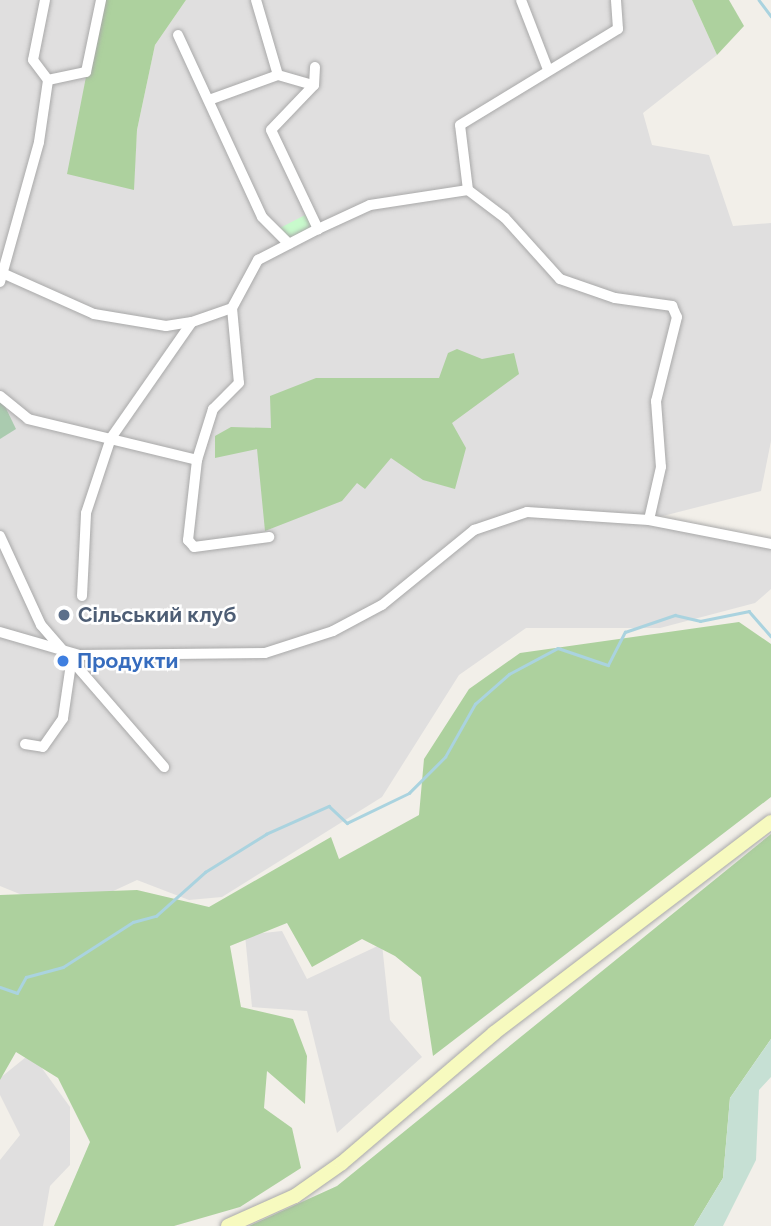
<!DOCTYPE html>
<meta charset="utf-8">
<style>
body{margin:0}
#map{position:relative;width:771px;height:1226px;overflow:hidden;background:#f2efe9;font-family:Raleway,sans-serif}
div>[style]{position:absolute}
.residential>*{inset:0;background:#e0dfdf}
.forest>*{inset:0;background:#add19e}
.wetland>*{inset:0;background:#c6e0d4}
.cemetery>*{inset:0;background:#aacbaf}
.park>*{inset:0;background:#c8facc}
.stream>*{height:2.5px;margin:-1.25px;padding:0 1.25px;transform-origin:1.25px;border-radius:1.25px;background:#aad3df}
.roads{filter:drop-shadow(0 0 2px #a9a9a9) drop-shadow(0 0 2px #a9a9a9)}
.street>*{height:10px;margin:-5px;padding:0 5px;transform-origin:5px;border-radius:5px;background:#fff}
.secondary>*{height:14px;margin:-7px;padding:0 7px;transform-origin:7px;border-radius:7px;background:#f7fabf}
.dots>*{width:19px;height:19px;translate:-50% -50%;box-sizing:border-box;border:4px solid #fff;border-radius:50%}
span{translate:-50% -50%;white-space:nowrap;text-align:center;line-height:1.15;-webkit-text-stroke:5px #fff;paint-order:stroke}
.service-label{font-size:21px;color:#4e5e75;font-weight:700}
.left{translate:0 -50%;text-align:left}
.shop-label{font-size:21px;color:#366cbe;font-weight:700}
</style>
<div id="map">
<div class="residential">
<i style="clip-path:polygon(0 0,101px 0,133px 190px,137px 130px,155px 45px,186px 0,692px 0,717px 55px,643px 113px,652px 145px,709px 155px,733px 226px,771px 223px,771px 441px,761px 491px,651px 519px,771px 544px,771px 589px,755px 603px,660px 628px,526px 628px,459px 675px,382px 797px,222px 897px,189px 900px,137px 880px,81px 906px,32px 899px,0 886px)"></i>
<i style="clip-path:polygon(282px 931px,307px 979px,382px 944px,390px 1020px,422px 1057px,337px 1133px,307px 1011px,252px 1007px,245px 935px)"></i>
<i style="clip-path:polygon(31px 1053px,70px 1107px,70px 1165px,50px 1186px,43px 1226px,0 1226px,0 1160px,20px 1135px,0 1095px,0 1078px)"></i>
</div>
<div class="forest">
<i style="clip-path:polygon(101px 0,186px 0,155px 45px,137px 130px,134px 190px,67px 174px)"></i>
<i style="clip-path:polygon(692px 0,729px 0,744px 26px,717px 55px)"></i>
<i style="clip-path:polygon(457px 349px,482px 359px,514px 353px,519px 374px,452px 423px,466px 448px,455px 489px,423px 480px,391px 458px,365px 489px,357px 483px,342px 501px,265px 531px,257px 449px,215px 458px,215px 436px,231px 427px,271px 428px,270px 396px,316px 378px,439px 378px,448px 353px)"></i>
<i style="clip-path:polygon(739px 622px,771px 644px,771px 797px,433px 1056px,421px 977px,395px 956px,362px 939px,312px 967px,287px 923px,230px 946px,241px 1007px,293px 1019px,307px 1056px,305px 1104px,267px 1071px,264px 1108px,292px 1128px,301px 1168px,240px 1207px,174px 1226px,54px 1226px,90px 1142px,58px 1078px,16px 1052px,0 1080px,0 895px,137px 890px,209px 907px,331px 837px,339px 859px,419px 815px,424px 759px,469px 689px,520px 653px)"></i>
<i style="clip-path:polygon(771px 834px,771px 1039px,730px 1098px,723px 1178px,694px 1226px,249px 1226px,337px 1186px)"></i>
</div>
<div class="wetland">
<i style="clip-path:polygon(771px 1039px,771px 1077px,759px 1090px,756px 1160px,723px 1226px,694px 1226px,723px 1178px,730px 1098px)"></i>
</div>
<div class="cemetery">
<i style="clip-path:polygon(0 396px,16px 429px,0 439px)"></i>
</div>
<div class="park">
<i style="clip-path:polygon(309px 213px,318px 229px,289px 244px,274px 231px)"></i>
</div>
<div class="stream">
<i style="left:759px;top:0;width:20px;rotate:53deg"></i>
<i style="left:0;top:987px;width:18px;rotate:19deg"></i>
<i style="left:17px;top:993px;width:18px;rotate:-61deg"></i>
<i style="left:26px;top:977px;width:38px;rotate:-15deg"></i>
<i style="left:63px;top:967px;width:83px;rotate:-32.7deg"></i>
<i style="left:133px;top:922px;width:24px;rotate:-15deg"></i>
<i style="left:156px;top:916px;width:66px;rotate:-41.9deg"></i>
<i style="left:205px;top:872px;width:72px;rotate:-31.9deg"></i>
<i style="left:266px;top:834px;width:69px;rotate:-24deg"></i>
<i style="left:329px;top:806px;width:25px;rotate:43deg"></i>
<i style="left:347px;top:823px;width:69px;rotate:-25.8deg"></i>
<i style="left:409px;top:793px;width:51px;rotate:-45deg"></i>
<i style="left:445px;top:757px;width:61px;rotate:-60.5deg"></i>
<i style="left:475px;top:704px;width:45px;rotate:-41.4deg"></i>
<i style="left:509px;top:674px;width:55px;rotate:-28deg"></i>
<i style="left:558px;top:648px;width:53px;rotate:18.8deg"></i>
<i style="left:608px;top:665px;width:37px;rotate:-63deg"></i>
<i style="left:625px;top:632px;width:53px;rotate:-18.8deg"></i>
<i style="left:675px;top:615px;width:26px;rotate:13deg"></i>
<i style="left:700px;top:621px;width:50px;rotate:-11.5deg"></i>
<i style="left:749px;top:611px;width:33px;rotate:49deg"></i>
</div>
<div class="roads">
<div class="street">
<i style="left:45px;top:0;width:61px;rotate:101.3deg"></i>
<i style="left:33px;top:60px;width:25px;rotate:53deg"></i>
<i style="left:48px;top:80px;width:39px;rotate:-12deg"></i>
<i style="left:86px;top:72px;width:74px;rotate:-78.2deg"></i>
<i style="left:256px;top:0;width:78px;rotate:73.7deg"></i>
<i style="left:278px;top:75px;width:37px;rotate:16deg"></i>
<i style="left:521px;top:0;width:72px;rotate:68.8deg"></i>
<i style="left:178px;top:35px;width:200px;rotate:65.2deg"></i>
<i style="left:262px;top:217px;width:38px;rotate:45deg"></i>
<i style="left:315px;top:67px;width:18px;rotate:93deg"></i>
<i style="left:314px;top:85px;width:62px;rotate:133.7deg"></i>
<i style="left:271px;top:130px;width:110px;rotate:64.6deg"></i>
<i style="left:209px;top:100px;width:73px;rotate:-19.9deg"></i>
<i style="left:468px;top:190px;width:65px;rotate:-97deg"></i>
<i style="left:460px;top:125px;width:185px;rotate:-31.3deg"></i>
<i style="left:618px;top:29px;width:29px;rotate:-94deg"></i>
<i style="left:0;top:272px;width:103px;rotate:24.1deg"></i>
<i style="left:94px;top:314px;width:73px;rotate:9.5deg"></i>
<i style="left:166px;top:326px;width:26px;rotate:-9deg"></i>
<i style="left:192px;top:322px;width:42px;rotate:-19.3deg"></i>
<i style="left:232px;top:308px;width:55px;rotate:-61.6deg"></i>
<i style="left:258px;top:260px;width:68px;rotate:-27.3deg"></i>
<i style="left:318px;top:229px;width:57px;rotate:-24.8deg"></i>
<i style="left:370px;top:205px;width:99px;rotate:-8.7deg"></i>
<i style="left:468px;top:190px;width:46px;rotate:37.1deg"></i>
<i style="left:505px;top:218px;width:82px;rotate:48deg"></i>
<i style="left:560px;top:279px;width:58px;rotate:19.1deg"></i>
<i style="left:615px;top:298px;width:58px;rotate:8deg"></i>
<i style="left:672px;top:306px;width:12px;rotate:66deg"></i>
<i style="left:677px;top:317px;width:87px;rotate:104deg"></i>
<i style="left:656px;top:401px;width:66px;rotate:85.7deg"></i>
<i style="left:661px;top:467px;width:54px;rotate:102.8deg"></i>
<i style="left:0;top:282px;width:145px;rotate:-74.4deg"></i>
<i style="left:39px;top:142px;width:63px;rotate:-81.7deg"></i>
<i style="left:232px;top:308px;width:75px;rotate:84.7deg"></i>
<i style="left:239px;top:383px;width:37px;rotate:135deg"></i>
<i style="left:213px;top:409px;width:53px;rotate:107.4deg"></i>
<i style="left:197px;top:460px;width:81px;rotate:96.4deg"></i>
<i style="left:188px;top:540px;width:9px;rotate:49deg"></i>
<i style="left:194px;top:547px;width:76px;rotate:-7.6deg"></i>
<i style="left:0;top:396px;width:36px;rotate:39deg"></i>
<i style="left:28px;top:419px;width:174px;rotate:13.6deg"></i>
<i style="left:0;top:536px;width:98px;rotate:65.3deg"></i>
<i style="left:41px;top:625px;width:188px;rotate:49.1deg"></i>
<i style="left:82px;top:596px;width:83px;rotate:-87.2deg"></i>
<i style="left:86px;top:513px;width:79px;rotate:-71.6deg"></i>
<i style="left:111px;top:438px;width:141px;rotate:-55.1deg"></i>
<i style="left:0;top:632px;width:82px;rotate:16.2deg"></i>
<i style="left:79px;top:655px;width:186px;rotate:-0.6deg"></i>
<i style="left:265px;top:653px;width:71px;rotate:-17.9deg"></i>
<i style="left:333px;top:631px;width:55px;rotate:-28deg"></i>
<i style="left:382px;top:605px;width:119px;rotate:-39.2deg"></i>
<i style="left:474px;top:530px;width:56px;rotate:-18.8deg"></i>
<i style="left:527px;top:512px;width:122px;rotate:3.8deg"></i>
<i style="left:649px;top:520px;width:124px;rotate:11.1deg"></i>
<i style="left:25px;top:744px;width:18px;rotate:9deg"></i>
<i style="left:43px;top:747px;width:35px;rotate:-55deg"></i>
<i style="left:63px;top:718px;width:55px;rotate:-81.6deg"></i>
</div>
<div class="secondary">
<i style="left:228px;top:1226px;width:73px;rotate:-24.1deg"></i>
<i style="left:295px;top:1196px;width:57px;rotate:-35.1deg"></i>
<i style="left:342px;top:1163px;width:200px;rotate:-40.5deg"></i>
<i style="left:494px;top:1033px;width:348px;rotate:-37.3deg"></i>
</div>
</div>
<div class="dots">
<i style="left:64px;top:615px;background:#5c6f8a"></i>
<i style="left:63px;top:661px;background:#3f7fe0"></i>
</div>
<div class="service-label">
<span class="left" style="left:78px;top:615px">Сільський клуб</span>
</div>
<div class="shop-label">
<span class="left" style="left:77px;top:661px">Продукти</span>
</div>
</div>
